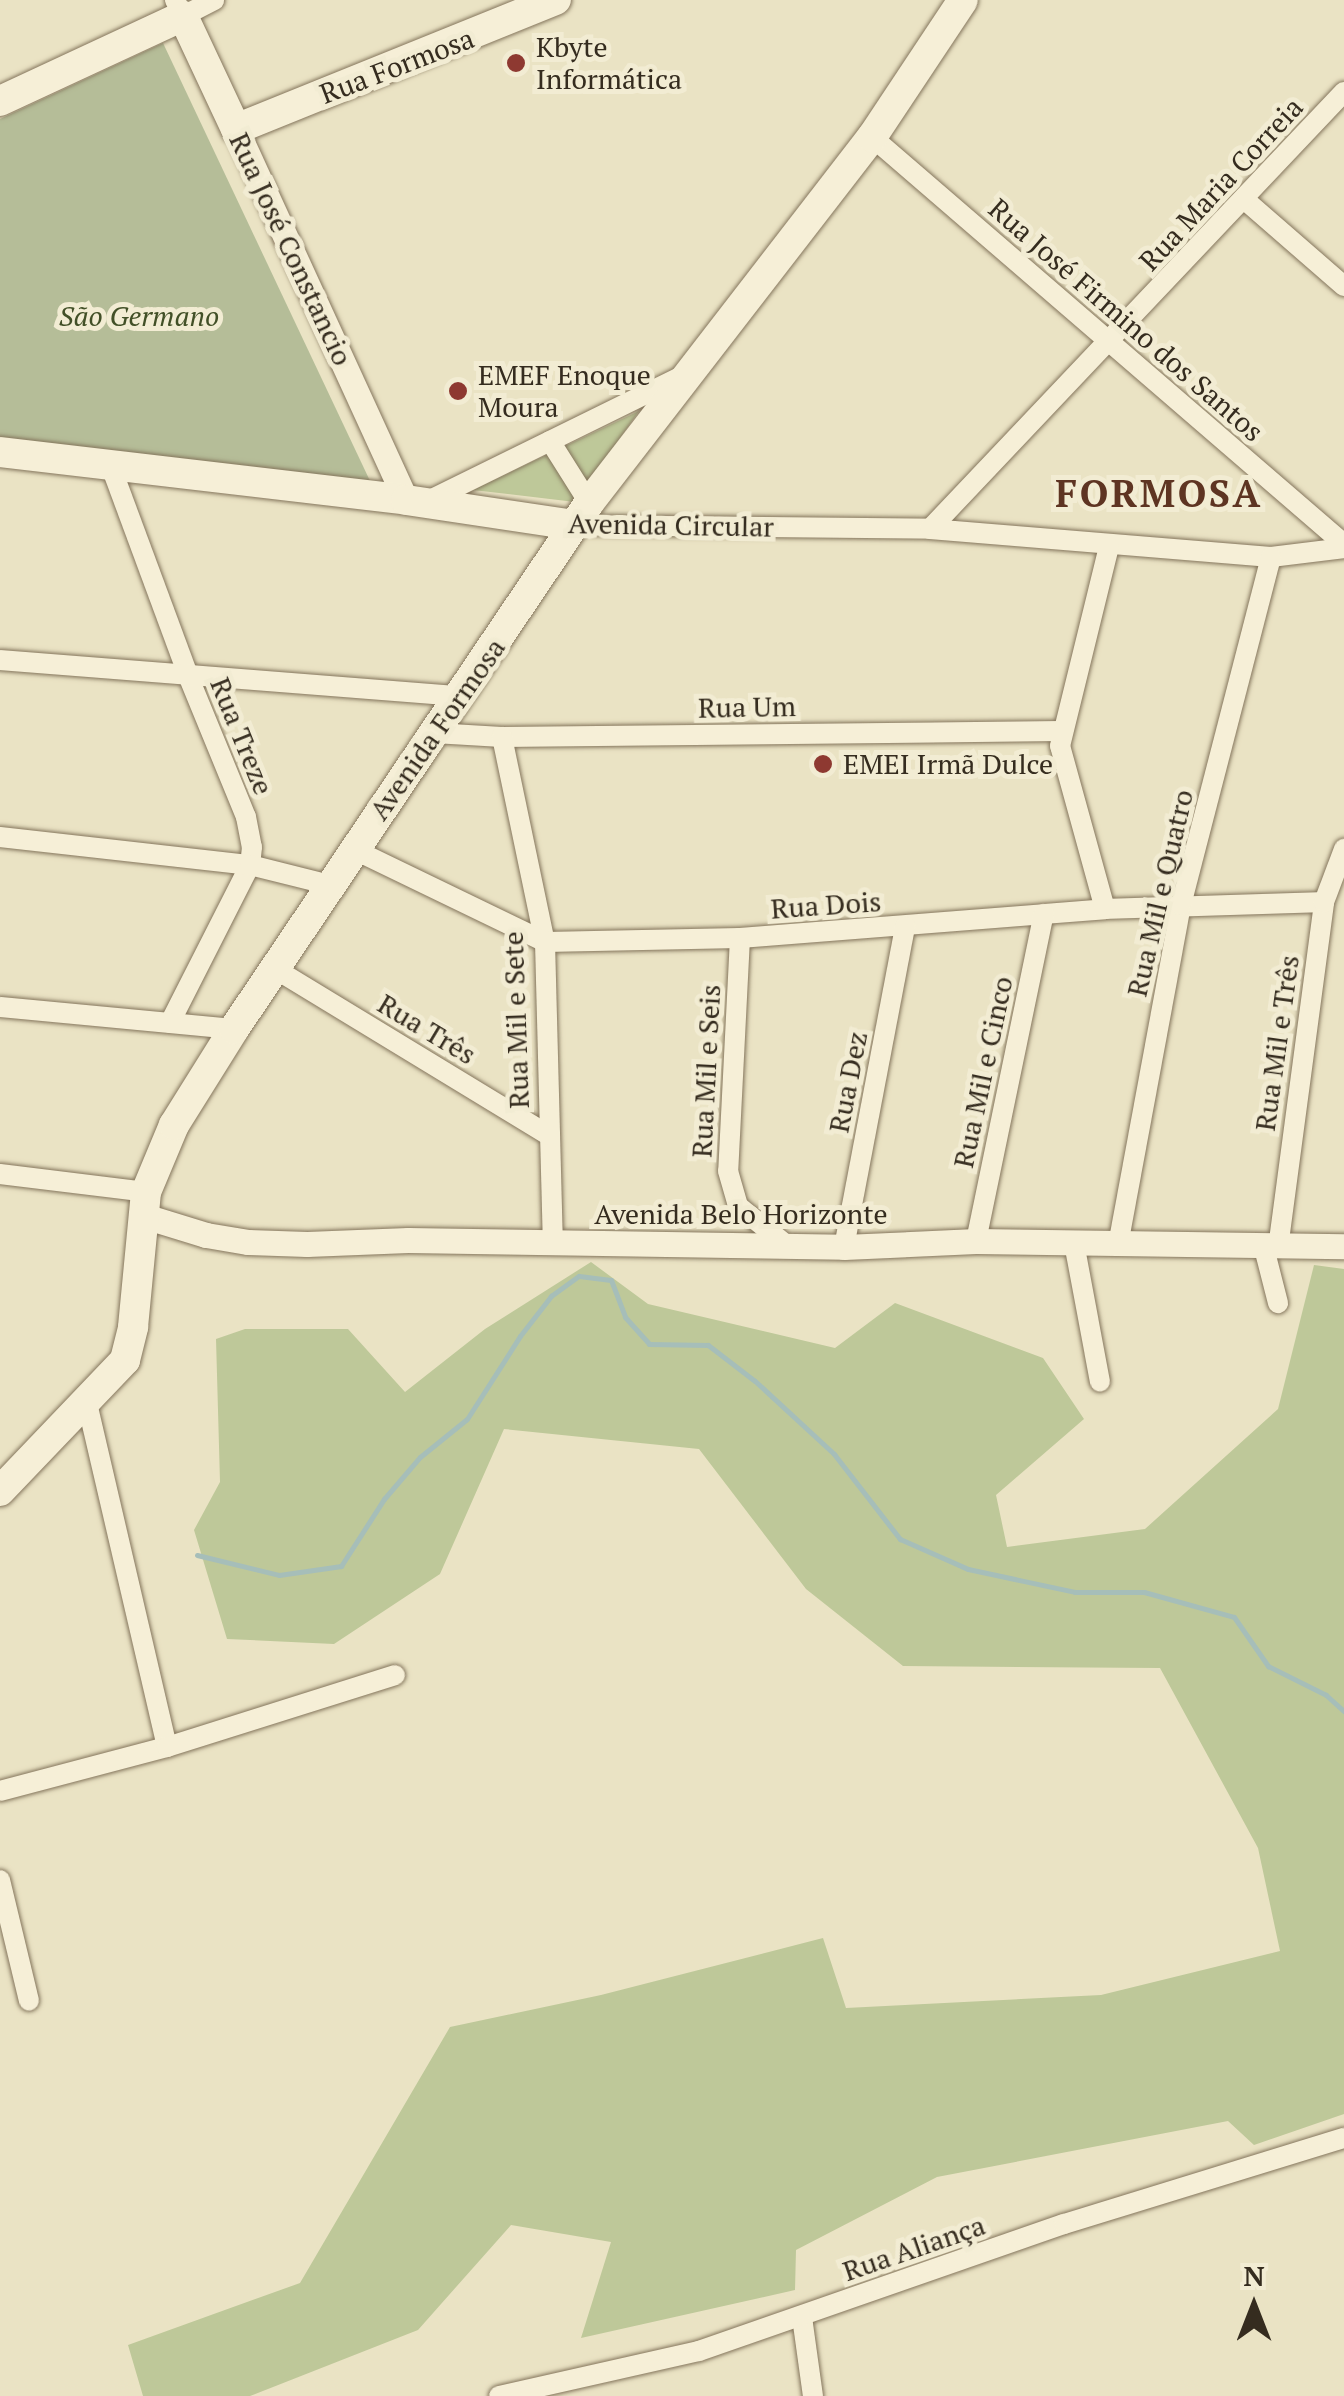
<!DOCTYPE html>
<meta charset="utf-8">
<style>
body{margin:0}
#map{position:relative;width:1344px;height:2396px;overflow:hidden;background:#eae3c4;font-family:"PT Serif",serif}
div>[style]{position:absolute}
.green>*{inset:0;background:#bec899}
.cemetery>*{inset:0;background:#b5bd98}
.stream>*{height:5px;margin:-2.5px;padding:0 2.5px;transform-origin:2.5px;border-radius:2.5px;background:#a6beb9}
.roads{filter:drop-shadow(0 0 2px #84755c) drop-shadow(0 0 2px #84755c)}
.minor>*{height:20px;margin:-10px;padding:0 10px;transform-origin:10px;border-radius:10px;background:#f6efd7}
.tertiary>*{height:25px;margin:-12.5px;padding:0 12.5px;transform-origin:12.5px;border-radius:12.5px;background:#f6efd7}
.secondary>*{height:30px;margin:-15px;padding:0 15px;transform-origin:15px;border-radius:15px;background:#f6efd7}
.dots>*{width:28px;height:28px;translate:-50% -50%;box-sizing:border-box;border:5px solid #f2ecd3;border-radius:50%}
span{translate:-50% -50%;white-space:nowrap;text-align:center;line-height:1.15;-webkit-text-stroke:10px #f2ecd3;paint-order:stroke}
.poi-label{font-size:28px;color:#352c1f}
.left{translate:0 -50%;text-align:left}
.street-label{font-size:28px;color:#352c1f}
.park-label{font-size:28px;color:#425027;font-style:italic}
.district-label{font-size:38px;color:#5e3422;font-weight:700;letter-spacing:2.5px}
.north{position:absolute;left:1204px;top:2256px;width:100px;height:100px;-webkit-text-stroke:8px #f2ecd3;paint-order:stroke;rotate:0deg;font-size:28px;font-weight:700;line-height:40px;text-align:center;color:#352c1f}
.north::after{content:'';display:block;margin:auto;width:35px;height:45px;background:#352c1f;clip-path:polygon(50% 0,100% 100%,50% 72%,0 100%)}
</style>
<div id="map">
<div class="green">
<i style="clip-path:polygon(639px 411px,575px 502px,473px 490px)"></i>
<i style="clip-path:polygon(591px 1262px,648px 1304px,835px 1348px,895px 1303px,1043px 1358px,1084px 1419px,996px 1495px,1007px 1547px,1145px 1529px,1278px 1409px,1314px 1265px,1344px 1269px,1344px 2114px,1254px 2145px,1228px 2121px,937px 2177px,796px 2250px,795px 2290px,581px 2338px,611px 2242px,511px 2225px,418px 2330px,250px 2396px,143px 2396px,128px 2345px,300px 2283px,450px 2027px,601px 1995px,823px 1938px,846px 2008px,1101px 1995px,1280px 1951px,1258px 1848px,1160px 1668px,903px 1666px,806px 1589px,699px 1449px,504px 1429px,440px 1574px,334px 1644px,227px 1639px,194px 1530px,220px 1482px,216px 1339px,245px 1329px,348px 1329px,405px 1392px,485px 1329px)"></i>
</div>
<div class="cemetery">
<i style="clip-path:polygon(163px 43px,371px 483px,0 441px,0 119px)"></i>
</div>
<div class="stream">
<i style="left:197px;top:1555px;width:84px;rotate:13.7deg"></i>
<i style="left:279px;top:1575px;width:63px;rotate:-8.3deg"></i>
<i style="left:341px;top:1566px;width:80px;rotate:-57.3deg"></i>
<i style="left:384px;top:1499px;width:55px;rotate:-49.4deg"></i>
<i style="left:420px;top:1457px;width:60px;rotate:-39deg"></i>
<i style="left:467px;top:1419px;width:98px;rotate:-57.4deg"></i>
<i style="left:520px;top:1336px;width:51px;rotate:-52.2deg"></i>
<i style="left:551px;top:1296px;width:34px;rotate:-36deg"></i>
<i style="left:579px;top:1276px;width:32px;rotate:7deg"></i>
<i style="left:611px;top:1280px;width:40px;rotate:69deg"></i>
<i style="left:625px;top:1317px;width:36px;rotate:48deg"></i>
<i style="left:649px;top:1344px;width:59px;rotate:1deg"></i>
<i style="left:708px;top:1345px;width:59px;rotate:37.5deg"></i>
<i style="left:755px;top:1381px;width:108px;rotate:42.7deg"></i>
<i style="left:834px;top:1454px;width:108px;rotate:52.2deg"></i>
<i style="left:900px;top:1539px;width:74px;rotate:23.8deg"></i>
<i style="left:968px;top:1569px;width:109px;rotate:12.1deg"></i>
<i style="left:1075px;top:1592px;width:69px"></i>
<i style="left:1144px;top:1592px;width:93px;rotate:15.5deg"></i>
<i style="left:1234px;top:1617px;width:60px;rotate:55.2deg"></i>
<i style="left:1268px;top:1666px;width:65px;rotate:26.6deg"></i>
<i style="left:1326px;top:1695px;width:24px;rotate:42deg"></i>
</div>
<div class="roads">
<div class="minor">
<i style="left:175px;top:0;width:18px;rotate:63deg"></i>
<i style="left:183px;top:16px;width:35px;rotate:-27deg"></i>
<i style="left:872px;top:137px;width:623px;rotate:40.77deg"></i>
<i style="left:1245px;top:200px;width:131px;rotate:41deg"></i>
<i style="left:550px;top:441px;width:73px;rotate:57.8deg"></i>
<i style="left:110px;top:464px;width:228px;rotate:69.7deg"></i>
<i style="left:189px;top:678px;width:150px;rotate:67.7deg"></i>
<i style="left:246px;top:817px;width:31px;rotate:79deg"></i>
<i style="left:252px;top:847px;width:18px;rotate:96deg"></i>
<i style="left:250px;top:865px;width:177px;rotate:116.9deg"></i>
<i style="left:428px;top:501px;width:285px;rotate:-26.2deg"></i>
<i style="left:573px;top:525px;width:357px;rotate:0.6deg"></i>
<i style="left:930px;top:529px;width:342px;rotate:4.7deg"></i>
<i style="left:1271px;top:557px;width:74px;rotate:-7deg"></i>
<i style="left:930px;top:529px;width:602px;rotate:-46.55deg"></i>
<i style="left:0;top:660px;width:463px;rotate:4.5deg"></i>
<i style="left:434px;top:733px;width:68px;rotate:3.4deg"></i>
<i style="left:502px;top:737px;width:559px;rotate:-0.61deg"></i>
<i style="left:502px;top:737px;width:209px;rotate:78.2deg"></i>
<i style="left:545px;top:942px;width:302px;rotate:88.5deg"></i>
<i style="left:0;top:837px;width:252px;rotate:6.4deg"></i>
<i style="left:250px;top:865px;width:82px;rotate:14deg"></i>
<i style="left:353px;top:849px;width:213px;rotate:25.8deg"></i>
<i style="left:545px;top:942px;width:195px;rotate:-1.2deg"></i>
<i style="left:740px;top:938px;width:366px;rotate:-4.5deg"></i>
<i style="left:1105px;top:909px;width:219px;rotate:-1.8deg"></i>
<i style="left:1105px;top:909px;width:169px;rotate:-105.4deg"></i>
<i style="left:1060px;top:746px;width:205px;rotate:-76.2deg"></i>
<i style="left:740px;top:938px;width:233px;rotate:92.9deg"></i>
<i style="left:728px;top:1171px;width:36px;rotate:74deg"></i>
<i style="left:738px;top:1206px;width:59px;rotate:38.8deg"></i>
<i style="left:277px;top:970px;width:317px;rotate:31.3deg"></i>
<i style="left:0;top:1007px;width:235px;rotate:5.4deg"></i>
<i style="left:0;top:1174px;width:147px;rotate:7deg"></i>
<i style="left:976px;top:1241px;width:334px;rotate:-78.3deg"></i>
<i style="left:1074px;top:1243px;width:141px;rotate:79.4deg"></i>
<i style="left:1118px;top:1245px;width:346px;rotate:-79.5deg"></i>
<i style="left:1181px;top:905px;width:359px;rotate:-75.5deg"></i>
<i style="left:844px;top:1247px;width:326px;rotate:-79.2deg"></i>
<i style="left:1264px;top:1248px;width:57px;rotate:75.7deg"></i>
<i style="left:1278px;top:1248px;width:349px;rotate:-82.4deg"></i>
<i style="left:1324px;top:902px;width:57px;rotate:-69.3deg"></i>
<i style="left:87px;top:1403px;width:353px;rotate:76.9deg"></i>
<i style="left:0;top:1791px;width:173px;rotate:-14.8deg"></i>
<i style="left:167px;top:1747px;width:239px;rotate:-17.5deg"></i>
<i style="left:0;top:1880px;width:124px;rotate:76.5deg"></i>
<i style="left:802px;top:2317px;width:80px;rotate:82.1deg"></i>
<i style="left:499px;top:2396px;width:205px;rotate:-12.7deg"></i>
<i style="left:699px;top:2351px;width:386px;rotate:-19.2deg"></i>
<i style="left:1064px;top:2224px;width:293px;rotate:-17.1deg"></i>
</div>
<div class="tertiary">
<i style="left:236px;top:129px;width:408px;rotate:65.4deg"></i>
<i style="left:141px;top:1215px;width:68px;rotate:17.1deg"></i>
<i style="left:206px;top:1235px;width:43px;rotate:9.5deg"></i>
<i style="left:248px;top:1242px;width:59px;rotate:1.9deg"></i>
<i style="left:307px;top:1244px;width:101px;rotate:-2.3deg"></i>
<i style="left:408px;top:1240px;width:436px;rotate:0.9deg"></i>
<i style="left:844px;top:1247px;width:132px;rotate:-2.6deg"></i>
<i style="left:976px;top:1241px;width:368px;rotate:0.8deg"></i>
</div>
<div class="secondary">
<i style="left:0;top:101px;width:202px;rotate:-24.9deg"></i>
<i style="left:183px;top:16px;width:125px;rotate:64.9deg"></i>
<i style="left:236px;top:129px;width:345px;rotate:-22deg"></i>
<i style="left:0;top:452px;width:409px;rotate:6.7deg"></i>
<i style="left:406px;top:500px;width:169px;rotate:8.5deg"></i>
<i style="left:0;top:1491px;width:181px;rotate:-46.3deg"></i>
<i style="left:125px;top:1360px;width:34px;rotate:-76deg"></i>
<i style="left:133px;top:1327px;width:136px;rotate:-84.5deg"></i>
<i style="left:146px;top:1192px;width:73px;rotate:-67.3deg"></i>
<i style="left:174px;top:1125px;width:113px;rotate:-58deg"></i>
<i style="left:234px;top:1029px;width:635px;rotate:-55.98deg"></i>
<i style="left:589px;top:503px;width:463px;rotate:-52.3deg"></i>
<i style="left:872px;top:137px;width:164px;rotate:-56.4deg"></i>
</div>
</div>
<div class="dots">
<i style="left:516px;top:63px;background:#8e3931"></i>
<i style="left:458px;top:391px;background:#8e3931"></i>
<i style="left:823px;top:764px;background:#8e3931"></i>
</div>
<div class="poi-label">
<span class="left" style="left:536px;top:63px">Kbyte<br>Informática</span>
<span class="left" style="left:478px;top:391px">EMEF Enoque<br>Moura</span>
<span class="left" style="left:843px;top:764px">EMEI Irmã Dulce</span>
</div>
<div class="street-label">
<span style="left:397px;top:66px;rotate:-21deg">Rua Formosa</span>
<span style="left:1221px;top:184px;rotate:-47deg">Rua Maria Correia</span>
<span style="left:291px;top:249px;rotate:65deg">Rua José Constancio</span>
<span style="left:1126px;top:320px;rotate:41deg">Rua José Firmino dos Santos</span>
<span style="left:671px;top:525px;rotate:1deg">Avenida Circular</span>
<span style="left:747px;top:707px;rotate:-1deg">Rua Um</span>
<span style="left:437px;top:729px;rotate:-55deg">Avenida Formosa</span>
<span style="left:242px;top:736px;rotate:68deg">Rua Treze</span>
<span style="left:1160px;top:893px;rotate:-77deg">Rua Mil e Quatro</span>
<span style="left:826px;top:905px;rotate:-4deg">Rua Dois</span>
<span style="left:516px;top:1020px;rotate:-92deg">Rua Mil e Sete</span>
<span style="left:427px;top:1029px;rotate:31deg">Rua Três</span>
<span style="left:1277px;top:1043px;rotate:-82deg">Rua Mil e Três</span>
<span style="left:706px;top:1071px;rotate:-87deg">Rua Mil e Seis</span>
<span style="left:983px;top:1072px;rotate:-78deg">Rua Mil e Cinco</span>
<span style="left:848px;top:1082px;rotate:-79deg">Rua Dez</span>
<span style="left:741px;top:1214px">Avenida Belo Horizonte</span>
<span style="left:914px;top:2248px;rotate:-19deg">Rua Aliança</span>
</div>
<div class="park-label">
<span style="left:139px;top:316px">São Germano</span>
</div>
<div class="district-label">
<span style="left:1159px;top:494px">FORMOSA</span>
</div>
<div class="north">N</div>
</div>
